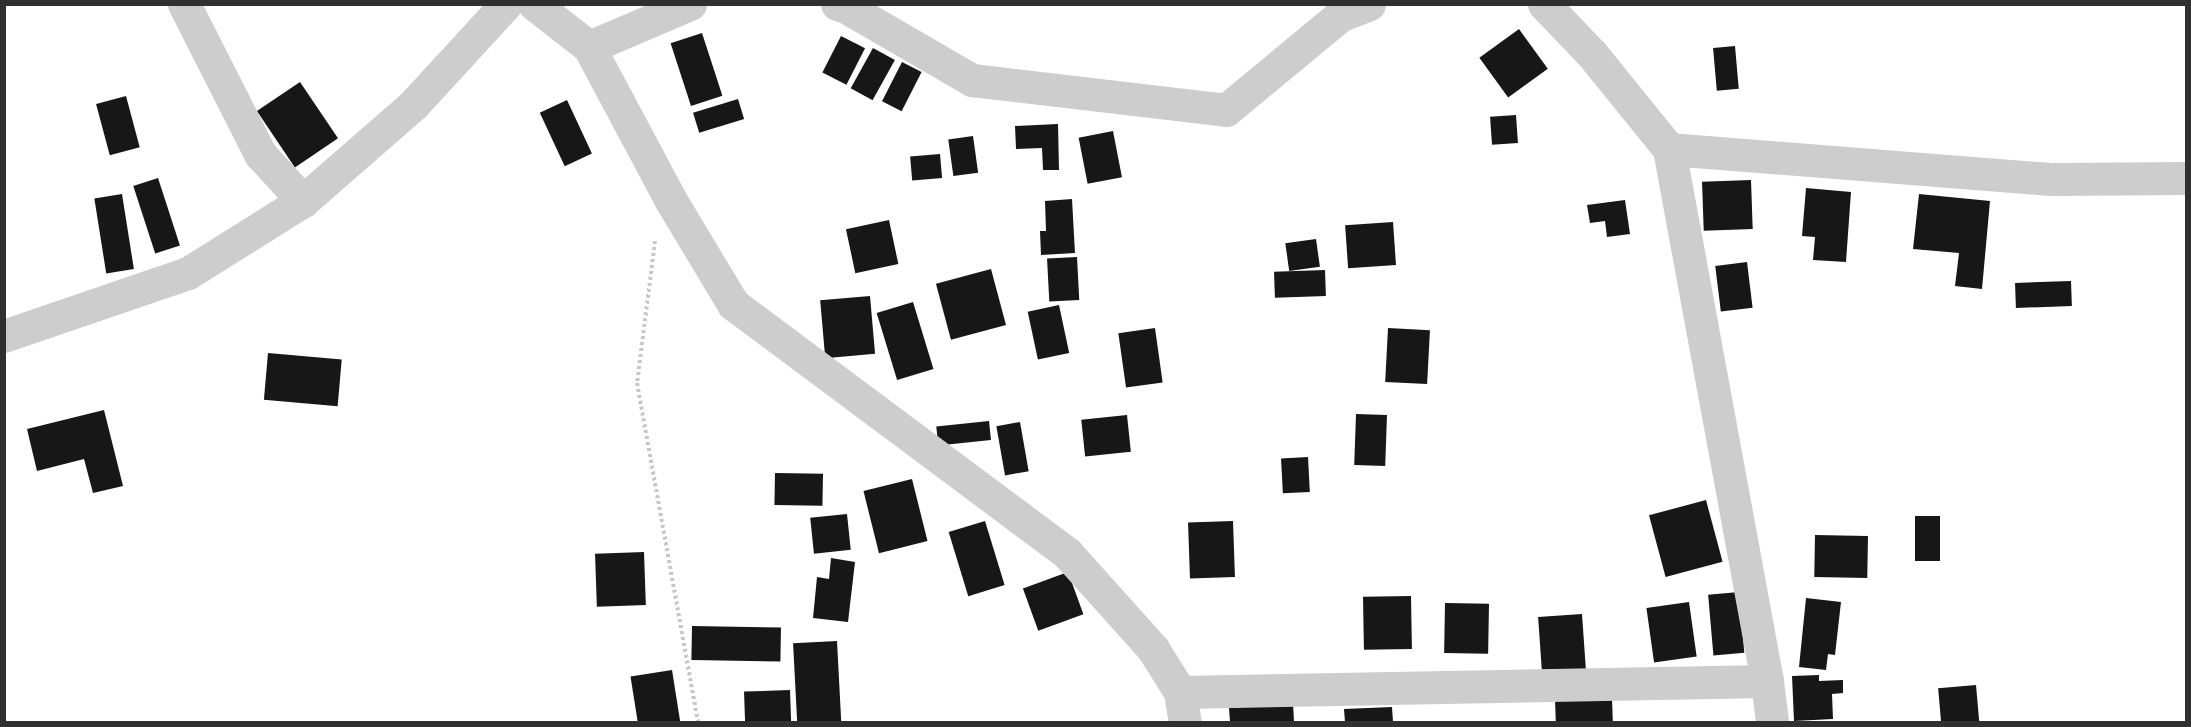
<!DOCTYPE html>
<style>
body{margin:0}
#map{position:relative;width:2191px;height:727px;overflow:hidden;background:#fff;font-family:"Nunito Sans",sans-serif}
div>[style]{position:absolute}
.building>*{inset:0;background:#171717;transform-origin:0 0}
.path>*{height:4px;margin-top:-2px;transform-origin:0;background:repeating-linear-gradient(90deg,#c7c7c7 0 3px,transparent 0 6px)}
.minor>*{height:33px;margin:-16.5px;padding:0 16.5px;transform-origin:16.5px;border-radius:16.5px;background:#cdcdcd}
span{translate:-50% -50%;white-space:nowrap;text-align:center;line-height:1.15;-webkit-text-stroke:6px #fff;paint-order:stroke}
.frame{position:absolute;inset:0;border:6px solid #303030;pointer-events:none}
</style>
<div id="map">
<div class="building">
<i style="left:1519px;top:29px;width:49px;height:49px;rotate:54deg"></i>
<i style="left:702px;top:33px;width:66px;height:33px;rotate:72deg"></i>
<i style="left:841px;top:36px;width:27px;height:41px;rotate:27deg"></i>
<i style="left:1735px;top:46px;width:43px;height:22px;rotate:85deg"></i>
<i style="left:873px;top:48px;width:25px;height:46px;rotate:29deg"></i>
<i style="left:902px;top:62px;width:22px;height:44px;rotate:27deg"></i>
<i style="left:300px;top:82px;width:68px;height:52px;rotate:56deg"></i>
<i style="left:126px;top:96px;width:53px;height:31px;rotate:75deg"></i>
<i style="left:738px;top:99px;width:21px;height:47px;rotate:73deg"></i>
<i style="left:567px;top:100px;width:59px;height:30px;rotate:65deg"></i>
<i style="left:1516px;top:115px;width:28px;height:26px;rotate:86deg"></i>
<i style="clip-path:polygon(1058px 124px,1059px 170px,1043px 170px,1042px 148px,1016px 149px,1015px 126px)"></i>
<i style="left:1113px;top:131px;width:47px;height:35px;rotate:79deg"></i>
<i style="left:973px;top:136px;width:37px;height:25px;rotate:82deg"></i>
<i style="left:940px;top:154px;width:24px;height:30px;rotate:85deg"></i>
<i style="left:158px;top:178px;width:71px;height:26px;rotate:72deg"></i>
<i style="left:1751px;top:180px;width:49px;height:49px;rotate:88deg"></i>
<i style="clip-path:polygon(1806px 188px,1851px 192px,1846px 262px,1813px 260px,1815px 237px,1802px 236px)"></i>
<i style="left:122px;top:194px;width:76px;height:28px;rotate:81deg"></i>
<i style="clip-path:polygon(1919px 194px,1990px 201px,1982px 289px,1955px 286px,1959px 253px,1913px 249px)"></i>
<i style="clip-path:polygon(1072px 199px,1075px 253px,1041px 255px,1040px 231px,1046px 231px,1045px 201px)"></i>
<i style="clip-path:polygon(1625px 200px,1630px 234px,1607px 237px,1605px 221px,1590px 223px,1587px 205px)"></i>
<i style="left:889px;top:220px;width:45px;height:44px;rotate:78deg"></i>
<i style="left:1393px;top:222px;width:43px;height:48px;rotate:86deg"></i>
<i style="left:1316px;top:239px;width:28px;height:31px;rotate:82deg"></i>
<i style="left:1077px;top:257px;width:43px;height:30px;rotate:87deg"></i>
<i style="left:1747px;top:262px;width:46px;height:32px;rotate:83deg"></i>
<i style="left:991px;top:269px;width:58px;height:57px;rotate:75deg"></i>
<i style="left:1325px;top:270px;width:26px;height:51px;rotate:88deg"></i>
<i style="left:2071px;top:281px;width:25px;height:56px;rotate:88deg"></i>
<i style="left:870px;top:296px;width:58px;height:50px;rotate:85deg"></i>
<i style="left:913px;top:302px;width:70px;height:38px;rotate:73deg"></i>
<i style="left:1059px;top:305px;width:49px;height:32px;rotate:78deg"></i>
<i style="left:1155px;top:328px;width:55px;height:37px;rotate:82deg"></i>
<i style="left:1388px;top:328px;width:42px;height:54px;rotate:3deg"></i>
<i style="left:268px;top:353px;width:74px;height:47px;rotate:5deg"></i>
<i style="clip-path:polygon(104px 410px,123px 486px,93px 493px,84px 459px,37px 471px,27px 429px)"></i>
<i style="left:1356px;top:414px;width:31px;height:51px;rotate:2deg"></i>
<i style="left:1127px;top:415px;width:37px;height:46px;rotate:84deg"></i>
<i style="left:989px;top:421px;width:19px;height:53px;rotate:84deg"></i>
<i style="left:1020px;top:422px;width:50px;height:24px;rotate:80deg"></i>
<i style="left:1308px;top:457px;width:35px;height:27px;rotate:87deg"></i>
<i style="left:775px;top:473px;width:48px;height:32px;rotate:1deg"></i>
<i style="left:912px;top:479px;width:64px;height:50px;rotate:76deg"></i>
<i style="left:1706px;top:500px;width:64px;height:59px;rotate:75deg"></i>
<i style="left:847px;top:514px;width:36px;height:37px;rotate:84deg"></i>
<i style="left:1915px;top:516px;width:25px;height:45px"></i>
<i style="left:985px;top:521px;width:67px;height:38px;rotate:73deg"></i>
<i style="left:1233px;top:521px;width:56px;height:45px;rotate:88deg"></i>
<i style="left:1815px;top:535px;width:53px;height:42px;rotate:1deg"></i>
<i style="left:644px;top:552px;width:53px;height:49px;rotate:88deg"></i>
<i style="clip-path:polygon(831px 558px,855px 562px,848px 622px,813px 618px,817px 577px,829px 579px)"></i>
<i style="left:1068px;top:572px;width:45px;height:48px;rotate:70deg"></i>
<i style="left:1739px;top:592px;width:61px;height:31px;rotate:85deg"></i>
<i style="left:1411px;top:596px;width:53px;height:48px;rotate:89deg"></i>
<i style="clip-path:polygon(1806px 598px,1841px 602px,1835px 655px,1828px 654px,1826px 670px,1799px 667px)"></i>
<i style="left:1689px;top:602px;width:55px;height:43px;rotate:82deg"></i>
<i style="left:1445px;top:603px;width:44px;height:50px;rotate:1deg"></i>
<i style="left:1582px;top:614px;width:57px;height:44px;rotate:86deg"></i>
<i style="left:692px;top:626px;width:89px;height:34px;rotate:1deg"></i>
<i style="left:837px;top:641px;width:81px;height:44px;rotate:87deg"></i>
<i style="left:672px;top:670px;width:53px;height:42px;rotate:81deg"></i>
<i style="clip-path:polygon(1819px 675px,1819px 681px,1843px 680px,1843px 693px,1832px 694px,1833px 719px,1794px 721px,1792px 676px)"></i>
<i style="left:1976px;top:685px;width:37px;height:38px;rotate:85deg"></i>
<i style="left:790px;top:690px;width:32px;height:46px;rotate:88deg"></i>
<i style="left:1612px;top:698px;width:24px;height:57px;rotate:88deg"></i>
<i style="clip-path:polygon(1293px 703px,1294px 722px,1230px 722px,1229px 708px)"></i>
<i style="clip-path:polygon(1392px 707px,1393px 722px,1345px 722px,1344px 709px)"></i>
</div>
<div class="path">
<i style="left:655px;top:241px;width:143px;rotate:97.2deg"></i>
<i style="left:637px;top:383px;width:344px;rotate:79.8deg"></i>
</div>
<div class="minor">
<i style="left:184px;top:4px;width:168px;rotate:63.1deg"></i>
<i style="left:260px;top:154px;width:64px;rotate:47.5deg"></i>
<i style="left:534px;top:4px;width:70px;rotate:38deg"></i>
<i style="left:589px;top:47px;width:110px;rotate:-23.1deg"></i>
<i style="left:837px;top:4px;width:9px;rotate:18deg"></i>
<i style="left:846px;top:7px;width:146px;rotate:30.1deg"></i>
<i style="left:972px;top:80px;width:256px;rotate:6.7deg"></i>
<i style="left:1226px;top:110px;width:149px;rotate:-39.6deg"></i>
<i style="left:1341px;top:15px;width:30px;rotate:-21deg"></i>
<i style="left:1544px;top:4px;width:69px;rotate:46.2deg"></i>
<i style="left:1592px;top:54px;width:122px;rotate:51deg"></i>
<i style="left:1669px;top:149px;width:383px;rotate:4.5deg"></i>
<i style="left:2051px;top:179px;width:135px;rotate:-0.4deg"></i>
<i style="left:589px;top:47px;width:172px;rotate:61.9deg"></i>
<i style="left:670px;top:199px;width:122px;rotate:59deg"></i>
<i style="left:733px;top:304px;width:417px;rotate:36.7deg"></i>
<i style="left:1067px;top:553px;width:129px;rotate:48.1deg"></i>
<i style="left:1153px;top:649px;width:51px;rotate:57.9deg"></i>
<i style="left:1180px;top:692px;width:587px;rotate:-1.07deg"></i>
<i style="left:1767px;top:681px;width:541px;rotate:-100.44deg"></i>
<i style="left:4px;top:336px;width:194px;rotate:-18.9deg"></i>
<i style="left:188px;top:273px;width:136px;rotate:-32.1deg"></i>
<i style="left:303px;top:201px;width:147px;rotate:-41.1deg"></i>
<i style="left:414px;top:104px;width:136px;rotate:-47.4deg"></i>
<i style="left:1767px;top:681px;width:41px;rotate:83deg"></i>
<i style="left:1180px;top:692px;width:30px;rotate:81deg"></i>
</div>
<div class="frame"></div>
</div>
